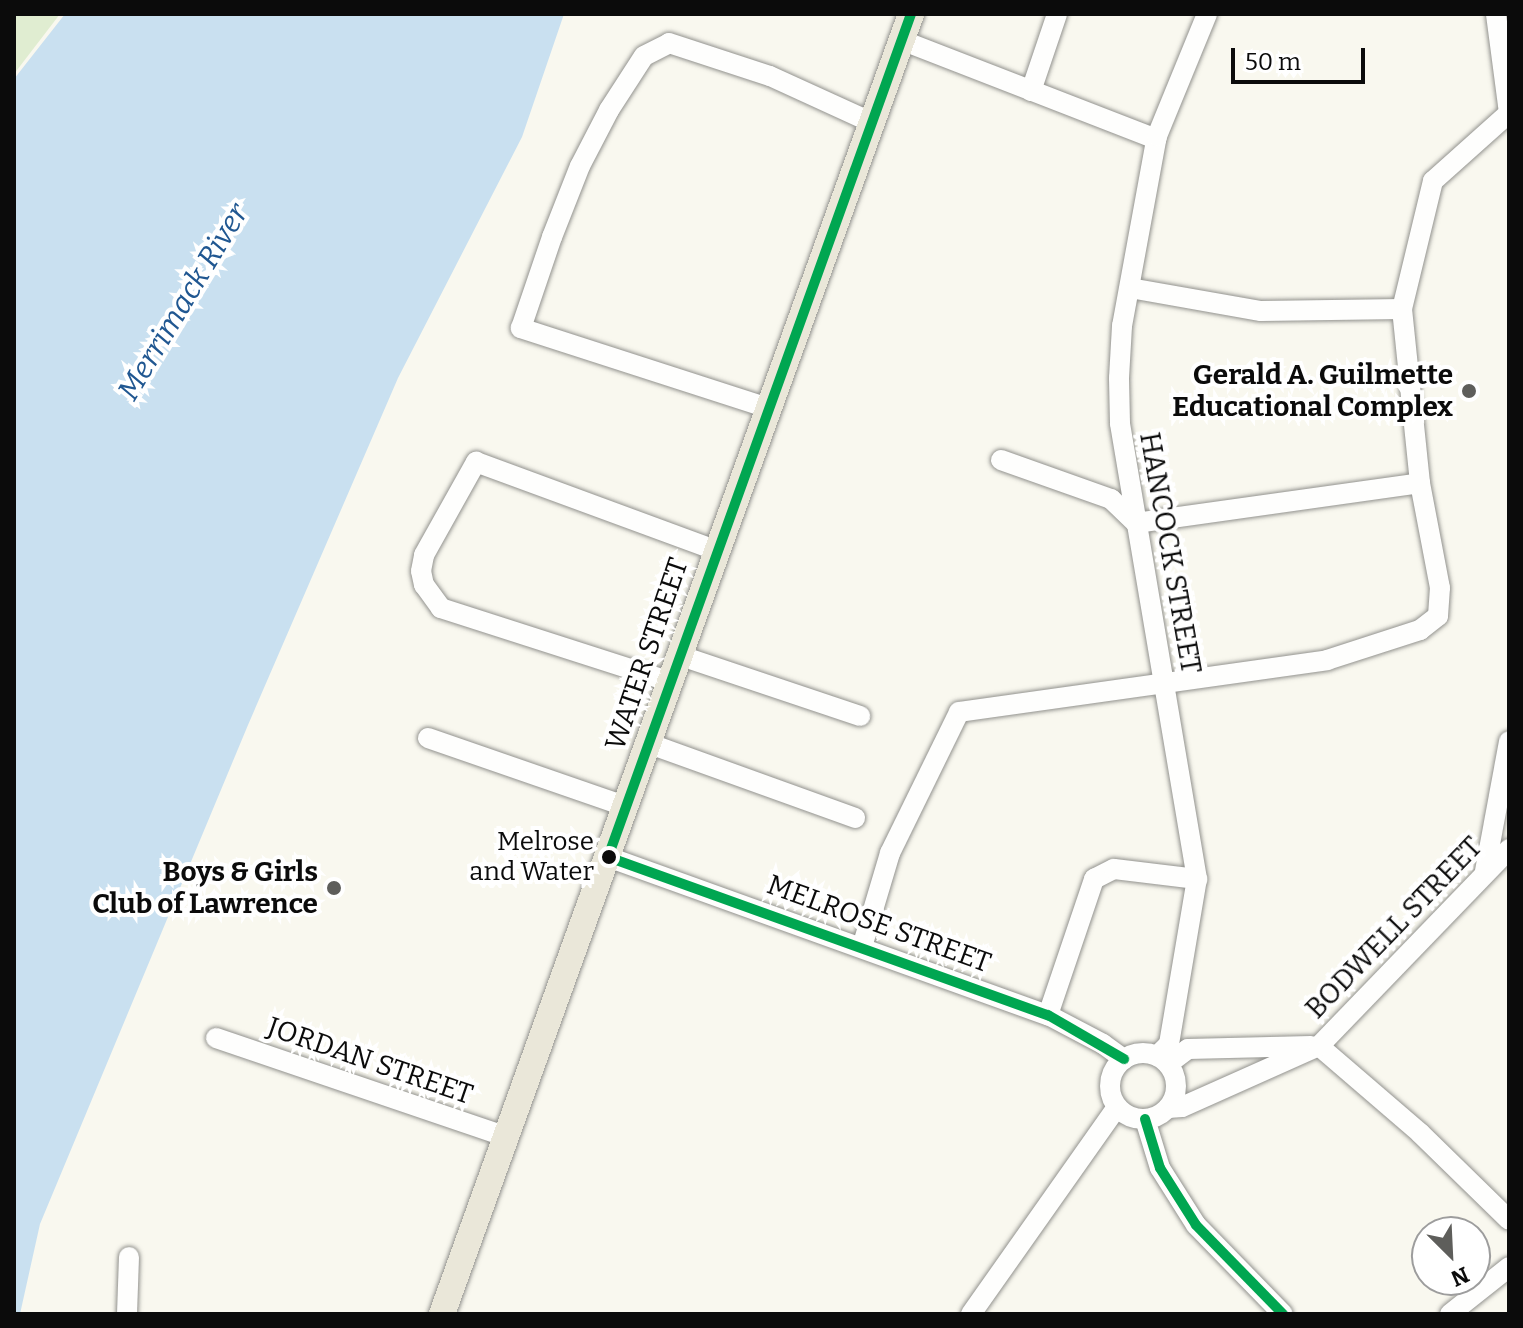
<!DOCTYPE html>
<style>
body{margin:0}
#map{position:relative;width:1523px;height:1328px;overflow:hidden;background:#f9f8ef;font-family:Bitter,serif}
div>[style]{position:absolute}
.green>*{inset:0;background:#e0edd1}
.water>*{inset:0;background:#c9e0f0}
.roads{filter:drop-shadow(0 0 2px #92928e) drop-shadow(0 0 2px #92928e)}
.minor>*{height:20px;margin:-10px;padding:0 10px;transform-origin:10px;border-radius:10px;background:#fefefd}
.minor>.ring{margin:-10px;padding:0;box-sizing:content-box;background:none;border:20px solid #fefefd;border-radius:50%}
.major>*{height:26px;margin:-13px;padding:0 13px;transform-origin:13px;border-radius:13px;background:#eae7d9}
.bus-1>*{height:10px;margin:-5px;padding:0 5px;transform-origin:5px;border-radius:5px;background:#00a651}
.dots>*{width:22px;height:22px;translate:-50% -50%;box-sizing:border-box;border:4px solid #fff;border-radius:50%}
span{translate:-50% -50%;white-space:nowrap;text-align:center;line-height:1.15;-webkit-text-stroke:8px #fff;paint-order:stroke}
.bus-label{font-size:26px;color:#0b0b0b}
.right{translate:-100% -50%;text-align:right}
.poi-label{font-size:28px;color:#0b0b0b;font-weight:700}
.street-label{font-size:28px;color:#0b0b0b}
.water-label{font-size:30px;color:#205791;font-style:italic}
.frame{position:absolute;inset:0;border:16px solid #0b0b0b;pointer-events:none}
.north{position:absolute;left:1411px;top:1216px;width:80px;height:80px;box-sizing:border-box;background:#fff;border:2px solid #9d9d9d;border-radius:50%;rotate:156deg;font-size:22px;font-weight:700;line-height:32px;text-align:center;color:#0b0b0b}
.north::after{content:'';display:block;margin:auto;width:28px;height:36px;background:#5e5e5b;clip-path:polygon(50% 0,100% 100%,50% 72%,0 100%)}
.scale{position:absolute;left:1231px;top:48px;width:134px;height:36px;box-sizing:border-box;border:4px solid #0b0b0b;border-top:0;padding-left:10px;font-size:24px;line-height:28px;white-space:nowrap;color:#0b0b0b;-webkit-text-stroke:6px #fff;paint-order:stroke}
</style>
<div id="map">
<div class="green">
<i style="clip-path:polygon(14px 14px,60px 14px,14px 74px)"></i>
</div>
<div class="water">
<i style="clip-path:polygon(65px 14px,564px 14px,522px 137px,398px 378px,248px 725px,40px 1224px,20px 1314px,14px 1314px,14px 79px)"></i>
</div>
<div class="roads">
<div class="minor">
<i style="left:901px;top:40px;width:274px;rotate:21.2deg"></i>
<i style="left:1031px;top:91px;width:81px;rotate:-71.3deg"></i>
<i style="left:1130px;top:288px;width:133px;rotate:10deg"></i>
<i style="left:1261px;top:311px;width:141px;rotate:-0.8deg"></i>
<i style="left:768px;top:408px;width:260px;rotate:-162.1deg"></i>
<i style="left:521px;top:328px;width:96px;rotate:-71.2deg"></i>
<i style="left:552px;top:237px;width:76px;rotate:-68.5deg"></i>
<i style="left:580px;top:166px;width:63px;rotate:-62.6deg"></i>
<i style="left:609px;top:110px;width:64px;rotate:-57.1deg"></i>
<i style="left:644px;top:56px;width:28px;rotate:-27deg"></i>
<i style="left:669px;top:43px;width:106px;rotate:18.1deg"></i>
<i style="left:770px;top:76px;width:111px;rotate:24.5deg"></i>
<i style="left:1001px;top:460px;width:117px;rotate:19.5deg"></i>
<i style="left:1111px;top:499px;width:35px;rotate:44deg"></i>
<i style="left:1136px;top:523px;width:287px;rotate:-8deg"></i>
<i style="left:681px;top:656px;width:189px;rotate:18.5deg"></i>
<i style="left:671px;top:682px;width:242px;rotate:-162.2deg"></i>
<i style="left:441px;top:608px;width:29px;rotate:-126deg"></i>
<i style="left:424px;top:585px;width:14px;rotate:-102deg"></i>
<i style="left:421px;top:571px;width:16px;rotate:-79deg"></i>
<i style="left:424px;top:555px;width:107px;rotate:-60.8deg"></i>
<i style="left:476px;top:462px;width:258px;rotate:20.2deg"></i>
<i style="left:428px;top:738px;width:211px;rotate:19.1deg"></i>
<i style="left:650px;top:744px;width:218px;rotate:19.8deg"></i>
<i style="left:608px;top:857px;width:468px;rotate:19.8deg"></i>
<i style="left:1048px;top:1015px;width:62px;rotate:27.8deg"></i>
<i style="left:1103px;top:1044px;width:26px;rotate:36deg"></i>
<i style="left:1485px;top:871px;width:132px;rotate:-79.5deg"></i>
<i style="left:862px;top:947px;width:98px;rotate:-73.4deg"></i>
<i style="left:890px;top:853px;width:157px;rotate:-63.9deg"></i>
<i style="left:959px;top:712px;width:372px;rotate:-8deg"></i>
<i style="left:1327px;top:660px;width:98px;rotate:-17.9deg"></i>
<i style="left:1420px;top:630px;width:23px;rotate:-38deg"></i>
<i style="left:1438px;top:616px;width:28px;rotate:-86deg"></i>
<i style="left:1440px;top:588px;width:107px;rotate:-100.8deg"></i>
<i style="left:1420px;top:483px;width:175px;rotate:-95.9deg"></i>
<i style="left:1402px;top:309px;width:132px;rotate:-76.4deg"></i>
<i style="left:1433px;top:181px;width:102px;rotate:-41.8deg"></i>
<i style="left:1509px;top:113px;width:100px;rotate:-97.5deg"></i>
<i style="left:1048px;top:1015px;width:144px;rotate:-71.3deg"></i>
<i style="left:1094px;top:879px;width:22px;rotate:-27deg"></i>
<i style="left:1114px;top:869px;width:84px;rotate:6.9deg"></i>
<i style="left:216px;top:1038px;width:306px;rotate:18.8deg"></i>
<i style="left:1319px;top:1046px;width:133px;rotate:40.7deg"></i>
<i style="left:1420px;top:1133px;width:124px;rotate:44.3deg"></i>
<i class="ring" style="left:1110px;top:1053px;width:46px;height:46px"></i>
<i style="left:1157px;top:1056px;width:17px;rotate:-45deg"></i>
<i style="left:1169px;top:1044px;width:167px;rotate:-80.4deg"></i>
<i style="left:1197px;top:879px;width:462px;rotate:-99.6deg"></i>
<i style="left:1120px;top:423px;width:45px;rotate:-91.3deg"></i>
<i style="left:1119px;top:378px;width:52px;rotate:-86.7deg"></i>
<i style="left:1122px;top:326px;width:193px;rotate:-79.6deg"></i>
<i style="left:1157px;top:136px;width:132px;rotate:-67.7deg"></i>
<i style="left:1168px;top:1064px;width:25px;rotate:-37deg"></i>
<i style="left:1188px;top:1049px;width:123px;rotate:-1.4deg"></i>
<i style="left:1168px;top:1108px;width:14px;rotate:-4deg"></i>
<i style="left:1182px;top:1107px;width:150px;rotate:-24deg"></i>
<i style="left:1319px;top:1046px;width:274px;rotate:-46deg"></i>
<i style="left:1145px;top:1119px;width:51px;rotate:73deg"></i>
<i style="left:1160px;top:1168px;width:67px;rotate:57.7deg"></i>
<i style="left:1196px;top:1225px;width:124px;rotate:45.7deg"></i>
<i style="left:127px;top:1314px;width:57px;rotate:-88deg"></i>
<i style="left:971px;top:1314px;width:253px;rotate:-54.8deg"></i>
<i style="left:1450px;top:1314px;width:75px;rotate:-38.5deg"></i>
</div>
<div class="major">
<i style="left:442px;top:1314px;width:1382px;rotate:-70.16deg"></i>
</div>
</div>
<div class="bus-1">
<i style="left:911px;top:14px;width:896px;rotate:109.77deg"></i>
<i style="left:608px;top:857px;width:468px;rotate:19.8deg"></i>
<i style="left:1048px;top:1015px;width:88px;rotate:30.1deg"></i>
<i style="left:1145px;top:1119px;width:51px;rotate:73deg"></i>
<i style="left:1160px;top:1168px;width:67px;rotate:57.7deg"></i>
<i style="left:1196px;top:1225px;width:124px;rotate:45.7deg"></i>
</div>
<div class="dots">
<i style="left:1469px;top:391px;background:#5e5e5b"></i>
<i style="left:609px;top:857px;background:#0b0b0b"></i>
<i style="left:334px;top:888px;background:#5e5e5b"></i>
</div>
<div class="bus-label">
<span class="right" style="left:594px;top:857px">Melrose<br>and Water</span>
</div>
<div class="poi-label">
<span class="right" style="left:1453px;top:391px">Gerald A. Guilmette<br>Educational Complex</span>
<span class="right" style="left:318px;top:888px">Boys &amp; Girls<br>Club of Lawrence</span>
</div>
<div class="street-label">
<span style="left:1170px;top:553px;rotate:80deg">HANCOCK STREET</span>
<span style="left:647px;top:654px;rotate:-71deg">WATER STREET</span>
<span style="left:879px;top:924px;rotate:20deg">MELROSE STREET</span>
<span style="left:1394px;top:928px;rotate:-46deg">BODWELL STREET</span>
<span style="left:370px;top:1061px;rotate:19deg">JORDAN STREET</span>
</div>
<div class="water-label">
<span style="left:183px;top:302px;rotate:-59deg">Merrimack River</span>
</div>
<div class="frame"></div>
<div class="north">N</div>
<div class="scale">50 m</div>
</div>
